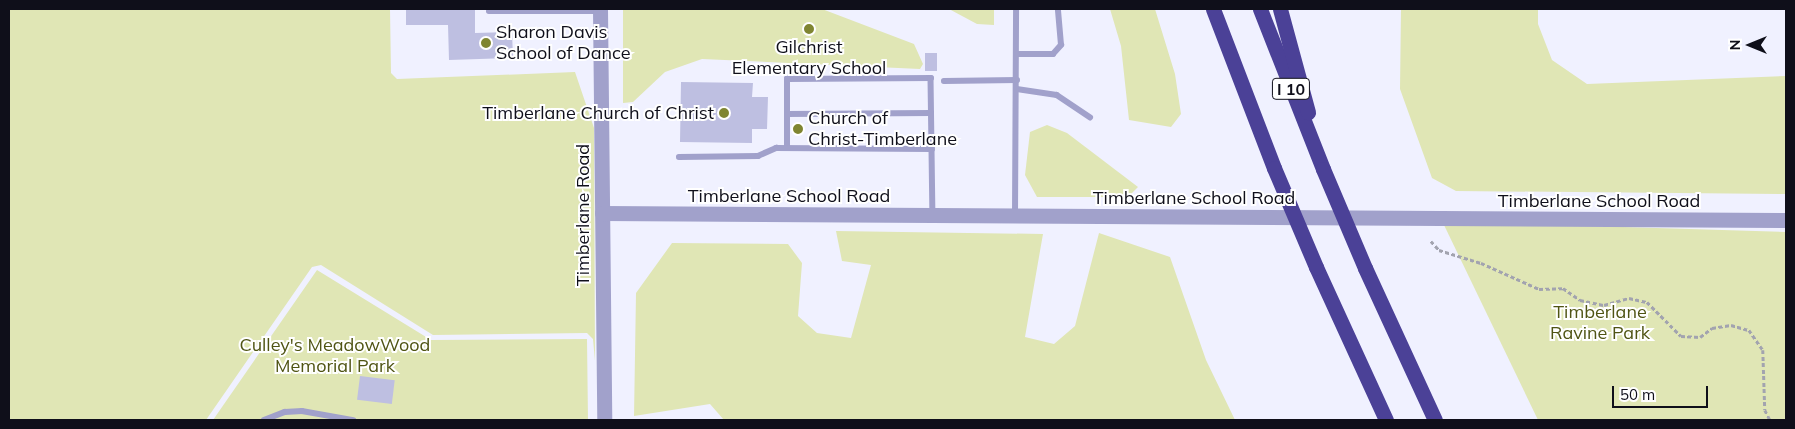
<!DOCTYPE html>
<style>
body{margin:0}
#map{position:relative;width:1795px;height:429px;overflow:hidden;background:#f0f1ff;font-family:Mulish,sans-serif}
div>[style]{position:absolute}
.green>*{inset:0;background:#e0e6b5}
.building>*{inset:0;background:#bebfe1;transform-origin:0 0}
.path>*{height:2.5px;margin-top:-1.25px;transform-origin:0;background:repeating-linear-gradient(90deg,#a2a3af 0 4px,transparent 0 6.5px)}
.service>*{height:5.5px;margin:-2.75px;padding:0 2.75px;transform-origin:2.75px;border-radius:2.75px;background:#a1a1cb}
.tertiary>*{height:15px;margin:-7.5px;padding:0 7.5px;transform-origin:7.5px;border-radius:7.5px;background:#a1a1cb}
.motorway>*{height:15px;margin:-7.5px;padding:0 7.5px;transform-origin:7.5px;border-radius:7.5px;background:#4b4197}
.motorway-bridge>*{height:15px;margin:-7.5px;padding:0 7.5px;transform-origin:7.5px;border-radius:7.5px;background:#4b4197}
.dots>*{width:14px;height:14px;translate:-50% -50%;box-sizing:border-box;border:2px solid #fff;border-radius:50%}
span{translate:-50% -50%;white-space:nowrap;text-align:center;line-height:1.15;-webkit-text-stroke:4px #fff;paint-order:stroke}
.shield-label span{padding:1px 4px;background:#fff;border:1px solid;border-radius:4px;-webkit-text-stroke-width:0}
.shield-label{font-size:16px;color:#0f0f1a;font-weight:700}
.poi-label{font-size:18px;color:#0f0f1a}
.left{translate:0 -50%;text-align:left}
.right{translate:-100% -50%;text-align:right}
.street-label{font-size:18px;color:#0f0f1a}
.park-label{font-size:18px;color:#4f5413}
.frame{position:absolute;inset:0;border:10px solid #0f0f1a;pointer-events:none}
.north{position:absolute;left:1725px;top:20px;width:50px;height:50px;-webkit-text-stroke:4px #fff;paint-order:stroke;rotate:270deg;font-size:14px;font-weight:700;line-height:20px;text-align:center;color:#0f0f1a}
.north::after{content:'';display:block;margin:auto;width:18px;height:22px;background:#0f0f1a;clip-path:polygon(50% 0,100% 100%,50% 72%,0 100%)}
.scale{position:absolute;left:1612px;top:386px;width:96px;height:22px;box-sizing:border-box;border:2px solid #0f0f1a;border-top:0;padding-left:6px;font-size:15px;line-height:18px;white-space:nowrap;color:#0f0f1a;-webkit-text-stroke:4px #fff;paint-order:stroke}
</style>
<div id="map">
<div class="green">
<i style="clip-path:polygon(9px 9px,390px 9px,391px 73px,397px 79px,575px 72px,594px 128px,595px 361px,593px 339px,587px 333px,433px 335px,321px 265px,312px 267px,206px 420px,9px 420px)"></i>
<i style="clip-path:polygon(623px 9px,822px 9px,914px 44px,923px 64px,920px 69px,702px 59px,665px 72px,633px 102px,623px 103px)"></i>
<i style="clip-path:polygon(949px 9px,994px 9px,994px 25px,977px 24px)"></i>
<i style="clip-path:polygon(1110px 9px,1155px 9px,1175px 74px,1181px 114px,1171px 127px,1129px 120px,1121px 46px)"></i>
<i style="clip-path:polygon(1401px 9px,1538px 9px,1538px 24px,1552px 60px,1587px 84px,1786px 76px,1786px 194px,1456px 191px,1432px 178px,1400px 89px)"></i>
<i style="clip-path:polygon(1047px 125px,1067px 133px,1138px 187px,1128px 197px,1037px 197px,1025px 175px,1030px 132px)"></i>
<i style="clip-path:polygon(1458px 222px,1786px 232px,1786px 420px,1538px 420px,1444px 225px)"></i>
<i style="clip-path:polygon(836px 231px,1043px 234px,1025px 337px,1054px 344px,1075px 326px,1099px 233px,1170px 257px,1206px 360px,1235px 420px,724px 420px,710px 404px,634px 416px,636px 293px,672px 243px,788px 244px,802px 263px,798px 316px,817px 333px,851px 338px,871px 265px,842px 261px)"></i>
<i style="clip-path:polygon(317px 270px,431px 340px,587px 339px,588px 420px,213px 420px)"></i>
</div>
<div class="building">
<i style="clip-path:polygon(406px 9px,475px 9px,475px 33px,512px 32px,513px 58px,449px 60px,448px 25px,406px 25px)"></i>
<i style="left:937px;top:53px;width:18px;height:12px;rotate:90deg"></i>
<i style="clip-path:polygon(681px 82px,753px 83px,752px 97px,768px 97px,767px 129px,752px 129px,752px 143px,680px 142px)"></i>
<i style="left:360px;top:376px;width:35px;height:24px;rotate:7deg"></i>
</div>
<div class="path">
<i style="left:1431px;top:241px;width:12px;rotate:48deg"></i>
<i style="left:1439px;top:250px;width:44px;rotate:17.2deg"></i>
<i style="left:1481px;top:263px;width:64px;rotate:24.1deg"></i>
<i style="left:1539px;top:289px;width:24px;rotate:-2deg"></i>
<i style="left:1563px;top:288px;width:21px;rotate:35deg"></i>
<i style="left:1580px;top:300px;width:25px;rotate:12deg"></i>
<i style="left:1604px;top:305px;width:26px;rotate:-16deg"></i>
<i style="left:1629px;top:298px;width:18px;rotate:13deg"></i>
<i style="left:1647px;top:302px;width:48px;rotate:45deg"></i>
<i style="left:1681px;top:336px;width:19px;rotate:3deg"></i>
<i style="left:1700px;top:337px;width:15px;rotate:-37deg"></i>
<i style="left:1712px;top:328px;width:19px;rotate:-9deg"></i>
<i style="left:1731px;top:325px;width:19px;rotate:16deg"></i>
<i style="left:1749px;top:330px;width:24px;rotate:55deg"></i>
<i style="left:1763px;top:350px;width:60px;rotate:88.1deg"></i>
<i style="left:1765px;top:410px;width:11px;rotate:63deg"></i>
</div>
<div class="service">
<i style="left:489px;top:11px;width:109px"></i>
<i style="left:1017px;top:54px;width:36px"></i>
<i style="left:1053px;top:54px;width:12px;rotate:-48deg"></i>
<i style="left:1061px;top:45px;width:36px;rotate:-95deg"></i>
<i style="left:944px;top:81px;width:73px;rotate:-0.8deg"></i>
<i style="left:1017px;top:89px;width:40px;rotate:8.5deg"></i>
<i style="left:1057px;top:95px;width:40px;rotate:34deg"></i>
<i style="left:787px;top:114px;width:144px;rotate:-0.4deg"></i>
<i style="left:787px;top:148px;width:69px;rotate:-90deg"></i>
<i style="left:787px;top:79px;width:144px;rotate:-0.4deg"></i>
<i style="left:931px;top:78px;width:135px;rotate:89.2deg"></i>
<i style="left:679px;top:157px;width:79px;rotate:-0.7deg"></i>
<i style="left:758px;top:156px;width:20px;rotate:-24deg"></i>
<i style="left:776px;top:148px;width:156px;rotate:0.4deg"></i>
<i style="left:1015px;top:214px;width:205px;rotate:-89.7deg"></i>
<i style="left:264px;top:420px;width:22px;rotate:-21deg"></i>
<i style="left:285px;top:412px;width:17px;rotate:-3deg"></i>
<i style="left:302px;top:411px;width:52px;rotate:10deg"></i>
</div>
<div class="tertiary">
<i style="left:600px;top:9px;width:411px;rotate:89.4deg"></i>
<i style="left:602px;top:213px;width:1184px;rotate:0.34deg"></i>
</div>
<div class="motorway">
<i style="left:1213px;top:9px;width:170px;rotate:69deg"></i>
<i style="left:1260px;top:9px;width:172px;rotate:68.5deg"></i>
<i style="left:1280px;top:9px;width:107px;rotate:74.8deg"></i>
<i style="left:1316px;top:267px;width:168px;rotate:65.4deg"></i>
<i style="left:1365px;top:268px;width:167px;rotate:65.3deg"></i>
</div>
<div class="motorway-bridge">
<i style="left:1274px;top:168px;width:108px;rotate:67deg"></i>
<i style="left:1323px;top:169px;width:108px;rotate:67deg"></i>
</div>
<div class="dots">
<i style="left:809px;top:29px;background:#7f8531"></i>
<i style="left:486px;top:43px;background:#7f8531"></i>
<i style="left:724px;top:113px;background:#7f8531"></i>
<i style="left:798px;top:129px;background:#7f8531"></i>
</div>
<div class="shield-label">
<span style="left:1291px;top:89px">I 10</span>
</div>
<div class="poi-label">
<span class="left" style="left:496px;top:43px">Sharon Davis<br>School of Dance</span>
<span style="left:809px;top:58px">Gilchrist<br>Elementary School</span>
<span class="right" style="left:714px;top:113px">Timberlane Church of Christ</span>
<span class="left" style="left:808px;top:129px">Church of<br>Christ-Timberlane</span>
</div>
<div class="street-label">
<span style="left:789px;top:196px">Timberlane School Road</span>
<span style="left:1194px;top:198px">Timberlane School Road</span>
<span style="left:1599px;top:201px">Timberlane School Road</span>
<span style="left:583px;top:215px;rotate:-90deg">Timberlane Road</span>
</div>
<div class="park-label">
<span style="left:1600px;top:323px">Timberlane<br>Ravine Park</span>
<span style="left:335px;top:356px">Culley's MeadowWood<br>Memorial Park</span>
</div>
<div class="frame"></div>
<div class="north">N</div>
<div class="scale">50 m</div>
</div>
